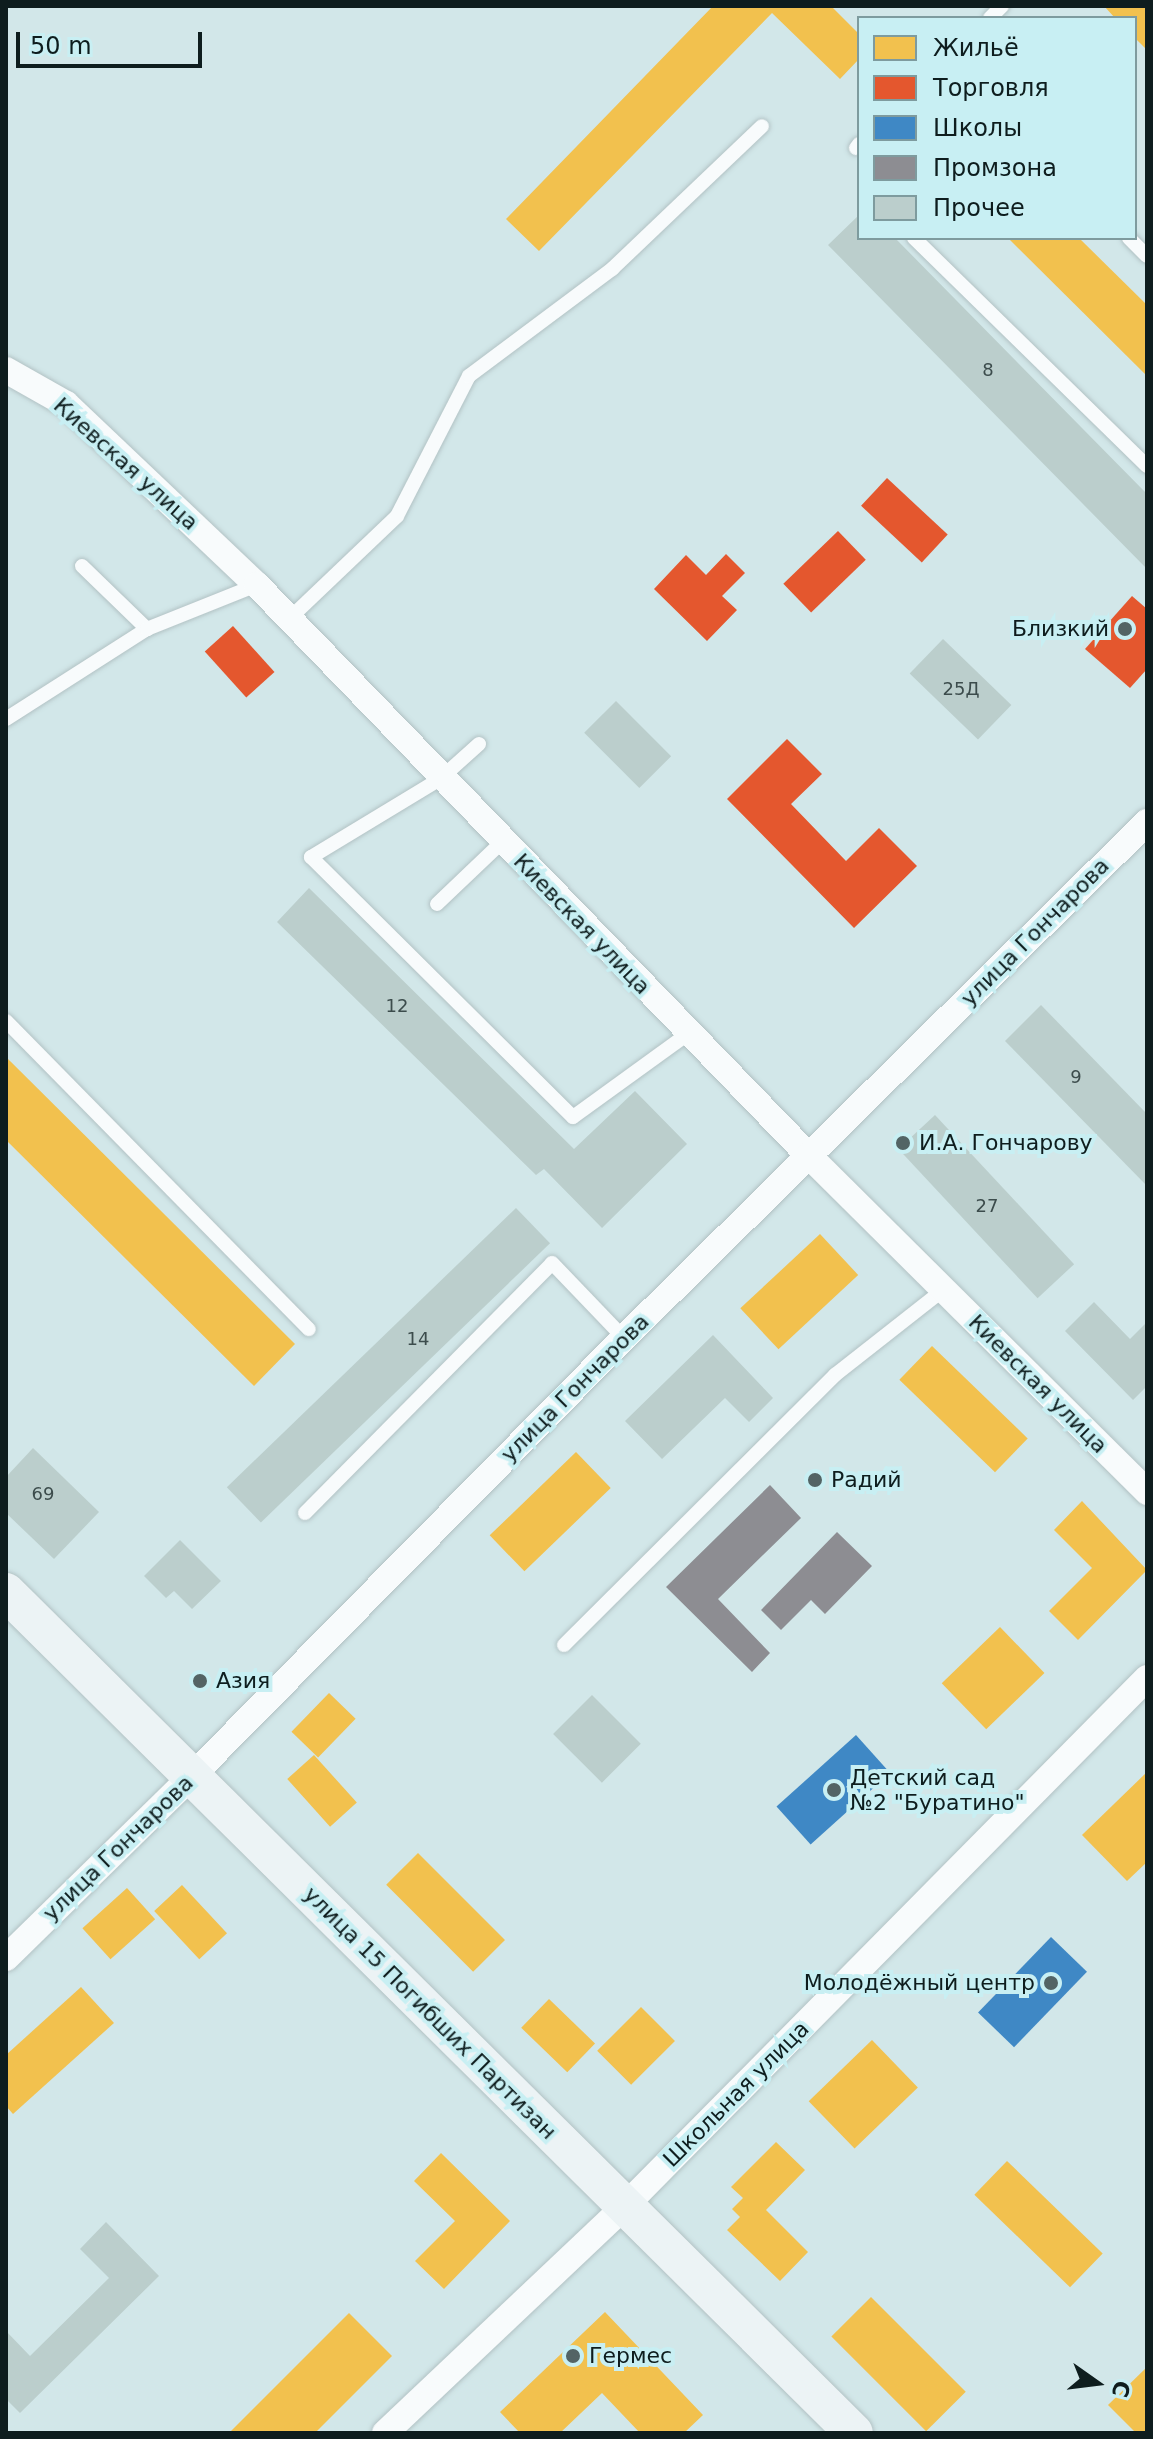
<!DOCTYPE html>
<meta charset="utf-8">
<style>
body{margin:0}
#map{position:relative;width:1153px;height:2439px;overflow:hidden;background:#d2e7e9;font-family:"DejaVu Sans",sans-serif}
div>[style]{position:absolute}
.homes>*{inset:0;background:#f2c14e;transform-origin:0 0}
.shops>*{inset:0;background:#e4572e;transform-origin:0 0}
.schools>*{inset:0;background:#3f88c5;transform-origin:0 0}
.industry>*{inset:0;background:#8d8d92}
.building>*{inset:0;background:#bbcecc;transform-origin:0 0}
.roads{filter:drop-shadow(0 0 2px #b2c2c4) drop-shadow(0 0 2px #b2c2c4)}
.lane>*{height:14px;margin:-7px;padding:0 7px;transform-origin:7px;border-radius:7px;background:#f8fbfc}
.street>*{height:26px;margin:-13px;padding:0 13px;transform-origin:13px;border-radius:13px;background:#f8fbfc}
.secondary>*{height:38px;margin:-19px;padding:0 19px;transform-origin:19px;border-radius:19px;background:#ecf3f5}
.dots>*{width:22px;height:22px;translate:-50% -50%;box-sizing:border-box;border:4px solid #c8eff3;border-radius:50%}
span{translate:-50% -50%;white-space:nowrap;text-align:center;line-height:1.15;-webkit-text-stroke:8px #c8eff3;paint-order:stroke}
.number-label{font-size:18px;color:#3c4c4c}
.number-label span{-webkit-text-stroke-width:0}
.street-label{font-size:22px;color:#0e1d1e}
.poi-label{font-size:22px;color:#0e1d1e}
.right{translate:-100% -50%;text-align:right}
.left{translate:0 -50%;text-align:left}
.frame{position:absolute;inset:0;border:8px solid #0e1d1e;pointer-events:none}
.legend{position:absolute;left:857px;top:16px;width:280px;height:224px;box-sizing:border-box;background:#c8eff3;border:2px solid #7e9b9e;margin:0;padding:10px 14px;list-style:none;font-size:24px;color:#0e1d1e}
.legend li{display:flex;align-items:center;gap:16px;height:40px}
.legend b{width:40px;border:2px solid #7e9b9e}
.north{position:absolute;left:1057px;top:2343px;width:80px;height:80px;-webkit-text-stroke:6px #c8eff3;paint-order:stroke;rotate:104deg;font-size:22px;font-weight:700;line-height:32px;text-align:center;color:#0e1d1e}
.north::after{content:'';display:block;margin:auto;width:28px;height:36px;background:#0e1d1e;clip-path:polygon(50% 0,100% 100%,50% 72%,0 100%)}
.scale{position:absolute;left:16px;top:32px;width:186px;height:36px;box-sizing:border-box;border:4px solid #0e1d1e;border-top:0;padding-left:10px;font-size:24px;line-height:28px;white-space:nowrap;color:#0e1d1e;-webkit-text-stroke:6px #c8eff3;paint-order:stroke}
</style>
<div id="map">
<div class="homes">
<i style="clip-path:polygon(713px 6px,831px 6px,859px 34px,859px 59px,840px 79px,772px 13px,539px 251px,506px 219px)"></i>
<i style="clip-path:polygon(1104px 6px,1147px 6px,1147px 50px,1135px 38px,1135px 18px,1115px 18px)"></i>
<i style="clip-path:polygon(1008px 238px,1079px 238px,1147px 305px,1147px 376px)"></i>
<i style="clip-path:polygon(6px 1057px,295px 1344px,254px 1386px,6px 1140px)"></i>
<i style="left:820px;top:1234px;width:56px;height:109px;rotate:47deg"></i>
<i style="left:932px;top:1346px;width:133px;height:47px;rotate:44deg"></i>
<i style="left:576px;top:1452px;width:50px;height:120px;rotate:46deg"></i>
<i style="clip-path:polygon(1082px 1501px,1147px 1570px,1078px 1640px,1049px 1611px,1092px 1568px,1054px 1530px)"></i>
<i style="left:1000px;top:1627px;width:64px;height:81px;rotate:46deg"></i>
<i style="left:329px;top:1693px;width:37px;height:54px;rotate:44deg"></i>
<i style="left:314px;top:1755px;width:64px;height:36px;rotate:48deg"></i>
<i style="clip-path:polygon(1147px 1772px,1147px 1862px,1127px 1881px,1082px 1835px)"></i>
<i style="left:418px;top:1853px;width:123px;height:45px;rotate:45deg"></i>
<i style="left:182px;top:1885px;width:66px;height:38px;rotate:47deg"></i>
<i style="left:127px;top:1888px;width:42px;height:60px;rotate:48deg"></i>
<i style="clip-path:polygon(81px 1987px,114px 2023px,13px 2114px,6px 2106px,6px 2055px)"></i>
<i style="left:549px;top:1999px;width:64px;height:40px;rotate:44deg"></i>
<i style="left:641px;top:2007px;width:48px;height:62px;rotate:45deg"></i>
<i style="left:872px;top:2040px;width:66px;height:88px;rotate:46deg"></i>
<i style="clip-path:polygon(776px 2142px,805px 2170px,766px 2210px,808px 2252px,780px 2281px,727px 2230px,740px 2217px,732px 2209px,743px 2198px,731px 2187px)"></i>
<i style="clip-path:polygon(441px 2153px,510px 2221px,444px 2289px,415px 2261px,455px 2221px,414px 2181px)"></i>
<i style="left:1007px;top:2161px;width:133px;height:47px;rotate:44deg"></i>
<i style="left:871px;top:2297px;width:134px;height:56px;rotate:45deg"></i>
<i style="clip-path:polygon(605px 2312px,703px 2415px,684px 2433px,640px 2433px,602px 2393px,560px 2433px,520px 2433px,500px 2412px)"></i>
<i style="clip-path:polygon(349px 2313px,392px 2356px,315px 2433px,229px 2433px)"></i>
<i style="clip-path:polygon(1147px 2367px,1147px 2433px,1136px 2433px,1108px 2405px)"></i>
</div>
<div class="shops">
<i style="left:887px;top:478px;width:83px;height:38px;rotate:43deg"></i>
<i style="left:838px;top:531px;width:40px;height:76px;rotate:46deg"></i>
<i style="clip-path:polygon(726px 554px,745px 573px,722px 596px,737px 610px,707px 641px,654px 589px,686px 555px,706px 575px)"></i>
<i style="clip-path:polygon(1132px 596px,1147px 609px,1147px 669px,1130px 688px,1085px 649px)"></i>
<i style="left:233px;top:626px;width:62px;height:38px;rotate:48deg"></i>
<i style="clip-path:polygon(787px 739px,822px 774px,791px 804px,846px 861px,879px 828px,917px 866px,854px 928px,727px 799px)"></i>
</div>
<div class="schools">
<i style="left:856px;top:1735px;width:51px;height:107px;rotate:48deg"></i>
<i style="left:1051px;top:1937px;width:50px;height:105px;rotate:44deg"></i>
</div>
<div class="industry">
<i style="clip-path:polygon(770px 1485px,801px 1518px,718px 1599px,770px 1653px,752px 1672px,666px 1587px)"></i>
<i style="clip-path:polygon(837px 1532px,872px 1566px,825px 1614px,811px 1600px,781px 1630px,761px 1610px)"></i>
</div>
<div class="building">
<i style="clip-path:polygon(859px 215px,859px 238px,895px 238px,1147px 494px,1147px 569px,828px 245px)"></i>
<i style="left:943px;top:639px;width:95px;height:48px;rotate:44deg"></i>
<i style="left:616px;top:701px;width:78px;height:45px;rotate:45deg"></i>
<i style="clip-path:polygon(309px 888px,574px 1149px,635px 1091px,687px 1144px,602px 1228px,544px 1169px,536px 1175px,277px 922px)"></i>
<i style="clip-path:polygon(1041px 1005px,1147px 1114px,1147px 1186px,1005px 1041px)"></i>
<i style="left:935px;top:1115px;width:204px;height:50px;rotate:47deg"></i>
<i style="left:516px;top:1208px;width:49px;height:402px;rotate:46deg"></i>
<i style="clip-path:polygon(1094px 1302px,1130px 1339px,1147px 1322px,1147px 1386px,1133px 1400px,1065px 1331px)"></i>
<i style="clip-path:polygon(713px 1335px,773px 1398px,749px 1422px,725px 1398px,662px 1459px,625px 1421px)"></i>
<i style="clip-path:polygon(33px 1448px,99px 1512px,54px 1559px,6px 1513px,6px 1477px)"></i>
<i style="clip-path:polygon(180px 1540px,221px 1581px,192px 1609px,174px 1591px,166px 1598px,144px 1576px)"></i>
<i style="left:592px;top:1695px;width:69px;height:55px;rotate:45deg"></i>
<i style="clip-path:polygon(106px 2222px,159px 2276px,20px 2413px,6px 2399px,6px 2331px,30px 2356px,109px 2278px,80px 2249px)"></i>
</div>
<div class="roads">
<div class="lane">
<i style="left:990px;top:18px;width:17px;rotate:-45deg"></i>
<i style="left:856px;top:148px;width:5px;rotate:-53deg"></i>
<i style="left:914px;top:238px;width:326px;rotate:44.4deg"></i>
<i style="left:1129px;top:238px;width:25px;rotate:45deg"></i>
<i style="left:82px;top:566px;width:91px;rotate:44.1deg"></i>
<i style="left:289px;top:619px;width:149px;rotate:-43.6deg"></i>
<i style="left:397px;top:516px;width:157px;rotate:-62.8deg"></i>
<i style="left:469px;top:376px;width:179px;rotate:-36.8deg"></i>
<i style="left:612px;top:269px;width:207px;rotate:-43.6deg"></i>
<i style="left:6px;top:719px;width:167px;rotate:-32.6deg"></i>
<i style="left:147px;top:629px;width:118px;rotate:-21.8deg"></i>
<i style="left:479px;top:744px;width:52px;rotate:138.1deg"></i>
<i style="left:440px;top:779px;width:151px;rotate:148.8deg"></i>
<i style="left:311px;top:857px;width:369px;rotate:44.8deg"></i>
<i style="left:573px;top:1117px;width:143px;rotate:-35.9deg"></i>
<i style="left:437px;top:904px;width:90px;rotate:-43.6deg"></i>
<i style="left:6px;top:1021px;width:432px;rotate:45.5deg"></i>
<i style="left:305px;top:1513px;width:351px;rotate:-45.3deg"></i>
<i style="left:552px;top:1263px;width:104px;rotate:46.2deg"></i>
<i style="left:564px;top:1645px;width:383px;rotate:-44.9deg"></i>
<i style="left:835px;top:1375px;width:137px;rotate:-38.2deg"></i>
</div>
<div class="street">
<i style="left:6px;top:370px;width:69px;rotate:29.5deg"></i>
<i style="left:66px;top:404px;width:263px;rotate:43.5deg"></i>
<i style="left:257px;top:585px;width:794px;rotate:45.97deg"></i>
<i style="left:809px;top:1156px;width:477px;rotate:44.8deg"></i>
<i style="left:6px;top:1958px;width:260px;rotate:-44.4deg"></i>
<i style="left:192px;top:1776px;width:615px;rotate:-45.4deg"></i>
<i style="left:624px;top:1338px;width:735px;rotate:-44.61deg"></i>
<i style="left:385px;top:2433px;width:329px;rotate:-43.4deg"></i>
<i style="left:624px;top:2207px;width:744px;rotate:-45.33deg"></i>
</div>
<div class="secondary">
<i style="left:6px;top:1592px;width:1194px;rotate:44.76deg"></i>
</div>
</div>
<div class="dots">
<i style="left:1125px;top:629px;background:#536465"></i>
<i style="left:903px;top:1143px;background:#536465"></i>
<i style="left:815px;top:1480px;background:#536465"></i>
<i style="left:200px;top:1681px;background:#536465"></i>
<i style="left:834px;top:1790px;background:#536465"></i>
<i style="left:1051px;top:1983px;background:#536465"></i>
<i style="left:573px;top:2356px;background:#536465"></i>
</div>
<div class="number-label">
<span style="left:988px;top:370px">8</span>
<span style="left:961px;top:689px">25Д</span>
<span style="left:397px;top:1006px">12</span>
<span style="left:1076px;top:1077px">9</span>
<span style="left:987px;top:1206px">27</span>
<span style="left:418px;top:1339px">14</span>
<span style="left:43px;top:1494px">69</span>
</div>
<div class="street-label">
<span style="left:126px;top:464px;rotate:42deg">Киевская улица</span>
<span style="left:582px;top:924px;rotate:46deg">Киевская улица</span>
<span style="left:1035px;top:932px;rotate:-45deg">улица Гончарова</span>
<span style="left:1038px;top:1384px;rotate:45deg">Киевская улица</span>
<span style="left:575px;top:1388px;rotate:-45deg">улица Гончарова</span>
<span style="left:118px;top:1848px;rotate:-44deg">улица Гончарова</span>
<span style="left:430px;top:2013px;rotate:45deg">улица 15 Погибших Партизан</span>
<span style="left:736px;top:2094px;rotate:-45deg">Школьная улица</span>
</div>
<div class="poi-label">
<span class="right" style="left:1109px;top:629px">Близкий</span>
<span class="left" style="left:919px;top:1143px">И.А. Гончарову</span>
<span class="left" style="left:831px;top:1480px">Радий</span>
<span class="left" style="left:216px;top:1681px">Азия</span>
<span class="left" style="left:850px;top:1790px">Детский сад<br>№2 "Буратино"</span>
<span class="right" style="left:1035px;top:1983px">Молодёжный центр</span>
<span class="left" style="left:589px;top:2356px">Гермес</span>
</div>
<div class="frame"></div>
<ul class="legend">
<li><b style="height:22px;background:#f2c14e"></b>Жильё</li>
<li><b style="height:22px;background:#e4572e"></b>Торговля</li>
<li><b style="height:22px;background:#3f88c5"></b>Школы</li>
<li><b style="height:22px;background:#8d8d92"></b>Промзона</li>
<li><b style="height:22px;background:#bbcecc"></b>Прочее</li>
</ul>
<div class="north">С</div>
<div class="scale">50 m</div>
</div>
